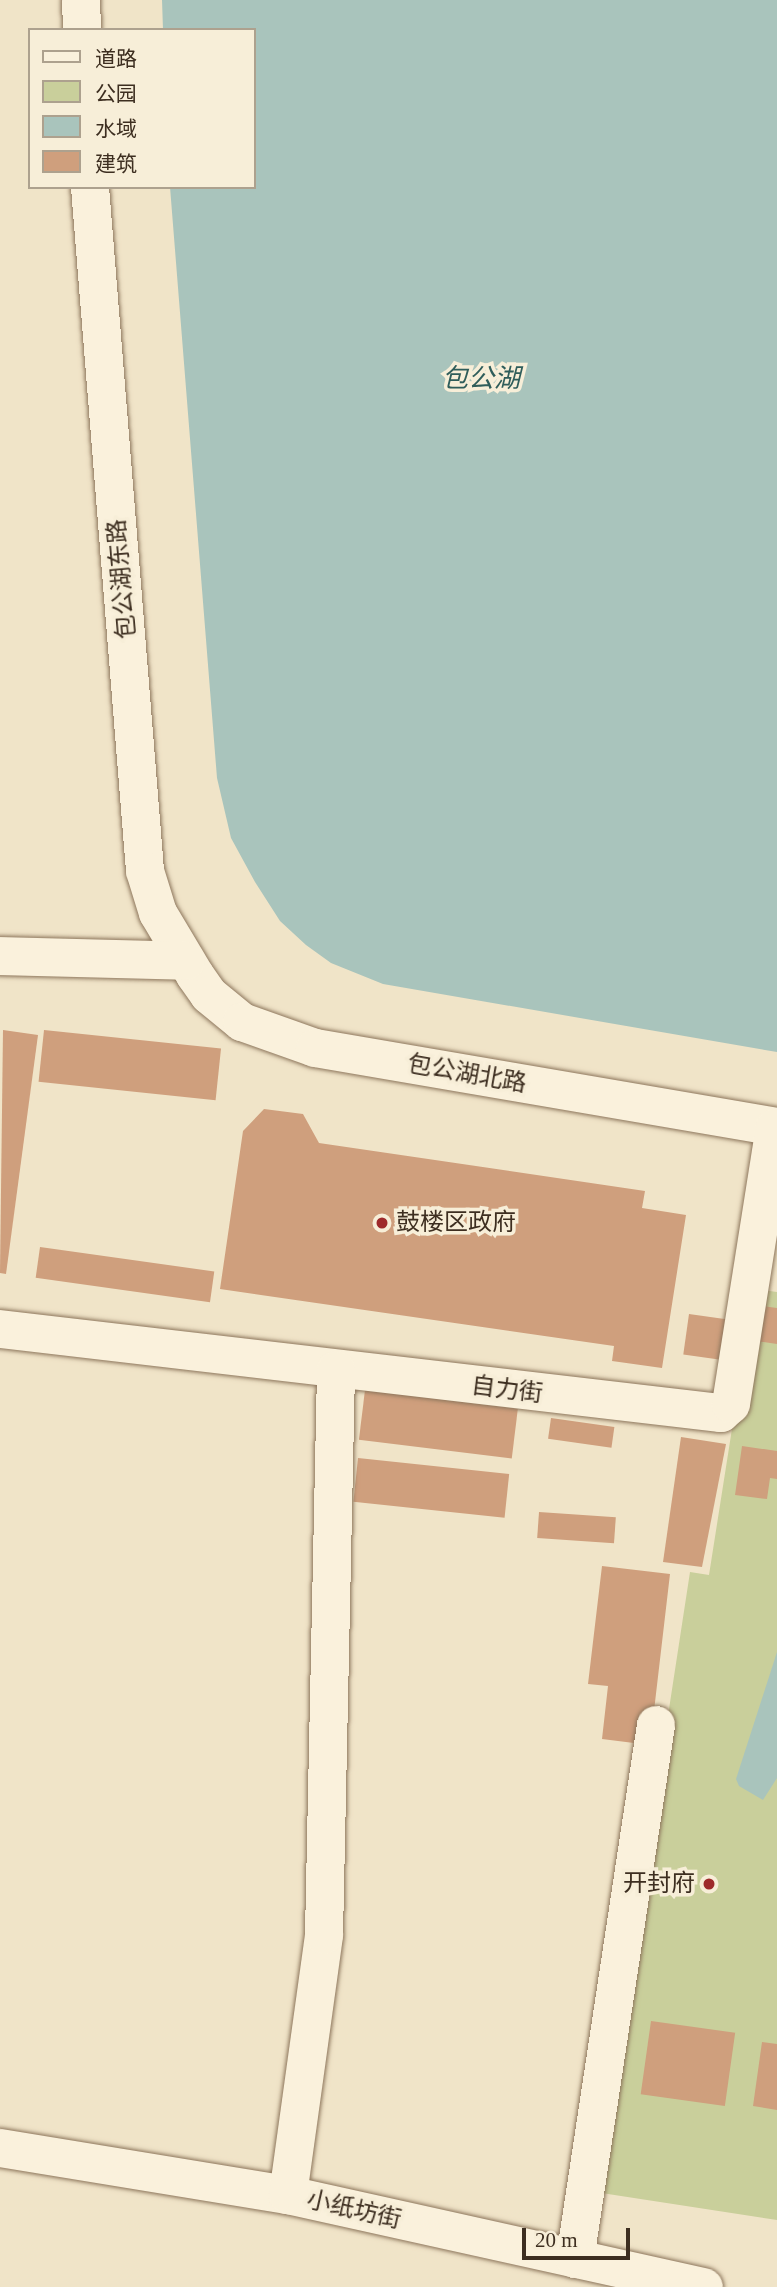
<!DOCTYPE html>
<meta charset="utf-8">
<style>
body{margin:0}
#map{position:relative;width:777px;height:2287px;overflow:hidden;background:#f0e4c8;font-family:"Times New Roman","Noto Sans SC",serif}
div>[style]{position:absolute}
.green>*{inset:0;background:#c9cf9b}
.water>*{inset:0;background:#a9c4bc}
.building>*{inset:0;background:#cf9f7d;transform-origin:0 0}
.roads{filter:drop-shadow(0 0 2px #8d765c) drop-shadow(0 0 2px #8d765c)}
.minor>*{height:38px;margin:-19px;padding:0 19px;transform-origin:19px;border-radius:19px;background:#faf1dc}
.dots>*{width:19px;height:19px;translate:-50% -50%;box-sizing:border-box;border:4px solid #f7eed8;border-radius:50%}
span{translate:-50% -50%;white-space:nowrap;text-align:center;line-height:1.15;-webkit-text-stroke:7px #f7eed8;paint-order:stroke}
.street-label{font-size:24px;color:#3d2e20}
.poi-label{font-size:24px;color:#3d2e20}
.left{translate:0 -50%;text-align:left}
.right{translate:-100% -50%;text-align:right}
.water-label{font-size:26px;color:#2f5d5a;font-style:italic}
.legend{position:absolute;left:28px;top:28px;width:228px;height:161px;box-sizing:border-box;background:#f7eed8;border:2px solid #ada18e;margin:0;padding:9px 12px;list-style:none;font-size:21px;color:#3d2e20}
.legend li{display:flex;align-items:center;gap:14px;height:35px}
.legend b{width:35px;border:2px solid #ada18e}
.scale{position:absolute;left:522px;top:2228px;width:108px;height:32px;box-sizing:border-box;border:4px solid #3d2e20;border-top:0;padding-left:9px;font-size:21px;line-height:24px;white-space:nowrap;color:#3d2e20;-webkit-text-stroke:5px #f7eed8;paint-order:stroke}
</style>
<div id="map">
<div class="green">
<i style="clip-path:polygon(754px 1289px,777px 1292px,777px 2220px,595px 2192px,690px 1572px,709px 1575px)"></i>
</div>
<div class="water">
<i style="clip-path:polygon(162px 0,777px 0,777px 1052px,383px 984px,331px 963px,306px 945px,280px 921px,255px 882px,231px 838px,217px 778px,170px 187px,254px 187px,254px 30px,163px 30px)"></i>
<i style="clip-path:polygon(777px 1652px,777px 1778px,763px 1800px,739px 1786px,736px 1779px)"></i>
</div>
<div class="building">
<i style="clip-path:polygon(3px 1030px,38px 1035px,6px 1274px,0 1273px)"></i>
<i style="left:44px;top:1030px;width:178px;height:52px;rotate:6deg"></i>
<i style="clip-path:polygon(264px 1109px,303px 1114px,319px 1143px,645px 1191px,642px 1208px,686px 1215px,662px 1368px,612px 1361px,614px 1346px,220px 1289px,243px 1131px)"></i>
<i style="left:40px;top:1247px;width:176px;height:31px;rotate:8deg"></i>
<i style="clip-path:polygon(762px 1306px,777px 1308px,777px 1344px,756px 1341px)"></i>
<i style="left:689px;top:1314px;width:52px;height:41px;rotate:8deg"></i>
<i style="left:365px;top:1390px;width:154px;height:50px;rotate:7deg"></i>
<i style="left:551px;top:1418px;width:64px;height:21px;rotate:8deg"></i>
<i style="clip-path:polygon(681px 1437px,726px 1444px,702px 1567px,663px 1562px)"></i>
<i style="clip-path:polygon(742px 1446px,777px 1451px,777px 1479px,770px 1478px,767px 1499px,735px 1495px)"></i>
<i style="left:358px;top:1458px;width:152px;height:44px;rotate:6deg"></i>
<i style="left:539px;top:1512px;width:77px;height:26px;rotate:4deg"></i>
<i style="clip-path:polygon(602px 1566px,670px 1574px,650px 1745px,602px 1739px,608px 1686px,588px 1684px)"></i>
<i style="left:651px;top:2021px;width:85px;height:74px;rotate:8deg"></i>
<i style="clip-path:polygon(762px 2042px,777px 2044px,777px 2110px,753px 2106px)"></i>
</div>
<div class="roads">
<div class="minor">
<i style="left:81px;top:0;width:30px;rotate:88deg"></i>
<i style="left:90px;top:187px;width:686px;rotate:85.4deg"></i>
<i style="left:145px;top:871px;width:44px;rotate:72.8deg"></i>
<i style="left:158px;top:913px;width:72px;rotate:59.2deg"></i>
<i style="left:195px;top:975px;width:24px;rotate:55deg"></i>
<i style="left:209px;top:995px;width:43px;rotate:39.3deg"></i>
<i style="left:242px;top:1022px;width:77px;rotate:19.6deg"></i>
<i style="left:315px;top:1048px;width:469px;rotate:9.7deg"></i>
<i style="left:0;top:956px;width:186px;rotate:1.5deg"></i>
<i style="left:0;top:1329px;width:726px;rotate:6.65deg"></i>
<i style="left:721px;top:1413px;width:13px;rotate:-42deg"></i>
<i style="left:731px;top:1404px;width:280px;rotate:-81deg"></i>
<i style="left:0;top:2148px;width:292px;rotate:9.3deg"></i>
<i style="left:288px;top:2195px;width:426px;rotate:12.5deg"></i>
<i style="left:288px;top:2195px;width:262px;rotate:-82.1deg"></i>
<i style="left:324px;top:1935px;width:565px;rotate:-88.78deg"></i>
<i style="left:575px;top:2259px;width:540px;rotate:-81.37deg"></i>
</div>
</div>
<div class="dots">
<i style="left:382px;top:1223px;background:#9e2a2b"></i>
<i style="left:709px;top:1884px;background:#9e2a2b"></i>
</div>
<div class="street-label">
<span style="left:122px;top:579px;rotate:-95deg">包公湖东路</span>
<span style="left:467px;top:1074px;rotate:10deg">包公湖北路</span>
<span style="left:507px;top:1390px;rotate:7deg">自力街</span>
<span style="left:354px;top:2210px;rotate:13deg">小纸坊街</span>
</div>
<div class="poi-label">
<span class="left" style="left:396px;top:1223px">鼓楼区政府</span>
<span class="right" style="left:695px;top:1884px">开封府</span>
</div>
<div class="water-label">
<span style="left:481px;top:379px">包公湖</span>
</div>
<ul class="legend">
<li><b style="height:9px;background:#faf1dc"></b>道路</li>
<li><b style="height:19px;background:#c9cf9b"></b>公园</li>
<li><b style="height:19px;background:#a9c4bc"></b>水域</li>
<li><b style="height:19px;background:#cf9f7d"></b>建筑</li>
</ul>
<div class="scale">20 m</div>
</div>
